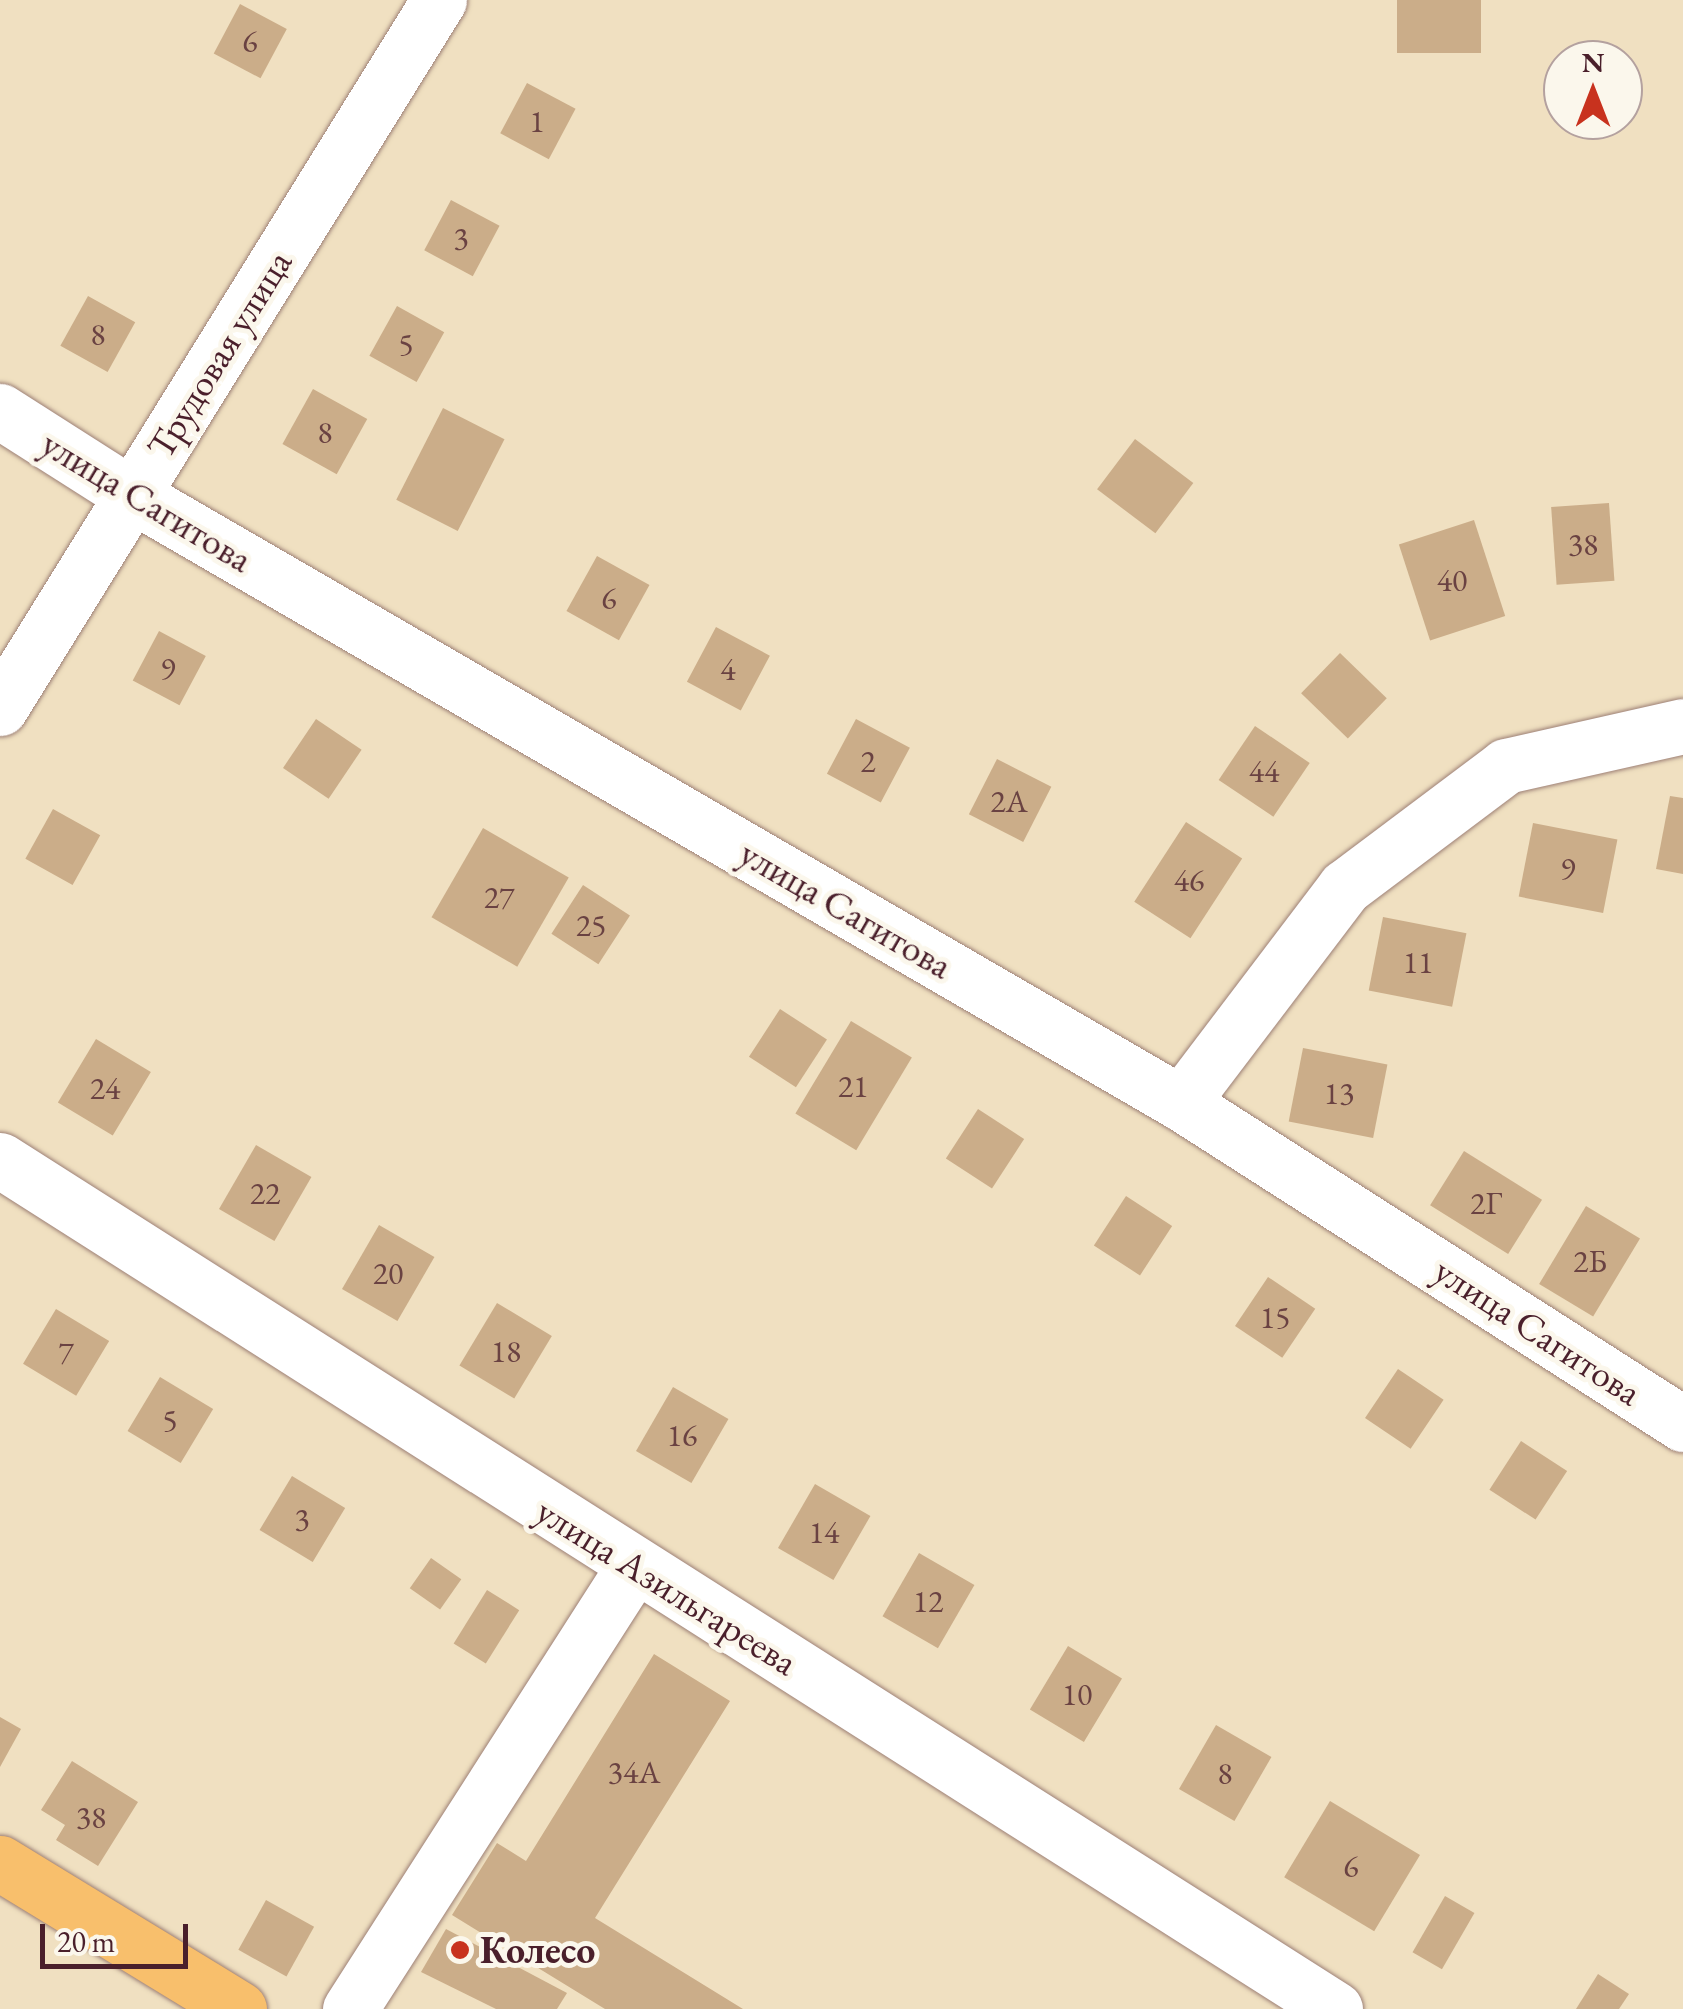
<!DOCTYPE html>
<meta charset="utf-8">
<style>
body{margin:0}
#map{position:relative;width:1683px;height:2009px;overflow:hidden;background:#f0e0c1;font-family:"EB Garamond",serif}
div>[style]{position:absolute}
.building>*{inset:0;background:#cbad89;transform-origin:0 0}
.roads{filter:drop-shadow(0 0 2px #9d8076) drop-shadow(0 0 2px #9d8076)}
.minor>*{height:55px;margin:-27.5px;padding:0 27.5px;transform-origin:27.5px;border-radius:27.5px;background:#fff}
.major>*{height:55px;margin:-27.5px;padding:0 27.5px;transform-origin:27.5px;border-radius:27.5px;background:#f8bf6c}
.dots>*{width:28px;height:28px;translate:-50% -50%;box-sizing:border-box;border:5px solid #fbf7ec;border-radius:50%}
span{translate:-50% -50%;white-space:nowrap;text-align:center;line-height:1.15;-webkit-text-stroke:10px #fbf7ec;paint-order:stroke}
.number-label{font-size:32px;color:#6a4242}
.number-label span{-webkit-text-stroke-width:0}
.street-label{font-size:38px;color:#4a1f2b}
.poi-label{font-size:38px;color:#4a1f2b;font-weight:700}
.left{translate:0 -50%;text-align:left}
.north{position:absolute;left:1543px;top:40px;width:100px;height:100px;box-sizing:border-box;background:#fbf7ec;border:2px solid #b4a19f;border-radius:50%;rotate:0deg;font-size:28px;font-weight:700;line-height:40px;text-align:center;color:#4a1f2b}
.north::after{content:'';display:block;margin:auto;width:35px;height:45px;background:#c8321e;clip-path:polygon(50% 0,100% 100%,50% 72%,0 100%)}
.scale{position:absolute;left:40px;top:1924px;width:148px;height:45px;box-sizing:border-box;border:5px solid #4a1f2b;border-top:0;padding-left:12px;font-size:30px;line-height:35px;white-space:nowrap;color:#4a1f2b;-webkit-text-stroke:8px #fbf7ec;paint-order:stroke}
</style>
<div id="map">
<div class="building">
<i style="left:1397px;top:0;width:84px;height:53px"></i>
<i style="left:240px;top:4px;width:53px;height:56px;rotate:28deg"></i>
<i style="left:527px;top:83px;width:55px;height:57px;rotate:28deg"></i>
<i style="left:451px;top:200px;width:55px;height:57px;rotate:28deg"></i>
<i style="left:88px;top:296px;width:54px;height:57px;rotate:29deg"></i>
<i style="left:397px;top:306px;width:54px;height:57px;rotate:29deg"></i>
<i style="left:313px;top:389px;width:62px;height:63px;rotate:29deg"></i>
<i style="left:443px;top:408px;width:69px;height:103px;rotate:27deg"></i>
<i style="left:1135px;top:439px;width:73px;height:63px;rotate:37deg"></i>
<i style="left:1609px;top:503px;width:78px;height:58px;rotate:86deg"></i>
<i style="left:1474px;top:520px;width:101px;height:79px;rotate:72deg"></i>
<i style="left:597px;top:556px;width:60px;height:63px;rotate:29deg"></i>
<i style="left:716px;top:627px;width:61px;height:62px;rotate:28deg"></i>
<i style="left:159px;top:631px;width:53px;height:56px;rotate:28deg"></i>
<i style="left:1340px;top:653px;width:65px;height:56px;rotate:44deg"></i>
<i style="left:316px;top:719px;width:55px;height:59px;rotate:34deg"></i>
<i style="left:856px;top:719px;width:61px;height:62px;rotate:28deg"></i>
<i style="left:1255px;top:726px;width:66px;height:65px;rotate:34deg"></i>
<i style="left:997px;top:759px;width:61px;height:62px;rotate:27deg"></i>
<i style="clip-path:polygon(1670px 796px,1683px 798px,1683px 874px,1656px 869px)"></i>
<i style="left:53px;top:809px;width:54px;height:57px;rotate:29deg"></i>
<i style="left:1186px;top:822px;width:67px;height:95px;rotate:33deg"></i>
<i style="left:1533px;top:823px;width:86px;height:75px;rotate:11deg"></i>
<i style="left:483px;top:828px;width:99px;height:103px;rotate:30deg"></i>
<i style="left:583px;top:885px;width:56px;height:58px;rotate:33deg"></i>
<i style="left:1383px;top:917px;width:85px;height:75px;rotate:11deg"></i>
<i style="left:780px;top:1009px;width:56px;height:57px;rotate:33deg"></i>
<i style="left:851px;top:1021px;width:71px;height:108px;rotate:31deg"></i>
<i style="left:96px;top:1039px;width:64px;height:74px;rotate:31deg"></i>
<i style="left:1303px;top:1048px;width:86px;height:75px;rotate:11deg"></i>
<i style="left:978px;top:1109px;width:55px;height:59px;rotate:33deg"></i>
<i style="left:256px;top:1145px;width:64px;height:74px;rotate:30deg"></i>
<i style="left:1464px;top:1151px;width:92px;height:64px;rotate:32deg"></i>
<i style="left:1126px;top:1196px;width:55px;height:59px;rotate:33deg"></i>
<i style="left:1586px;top:1206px;width:63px;height:91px;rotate:31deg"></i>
<i style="left:379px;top:1225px;width:64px;height:74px;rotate:30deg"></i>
<i style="left:1268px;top:1277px;width:57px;height:59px;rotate:34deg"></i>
<i style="left:497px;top:1303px;width:64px;height:73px;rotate:31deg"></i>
<i style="left:56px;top:1309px;width:62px;height:64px;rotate:31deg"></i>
<i style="left:1398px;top:1369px;width:55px;height:59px;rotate:34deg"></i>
<i style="left:160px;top:1377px;width:62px;height:63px;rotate:31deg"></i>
<i style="left:673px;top:1387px;width:64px;height:74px;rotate:30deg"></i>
<i style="left:1521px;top:1441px;width:55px;height:58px;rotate:33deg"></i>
<i style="left:292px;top:1476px;width:62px;height:63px;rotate:31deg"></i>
<i style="left:815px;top:1484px;width:64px;height:74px;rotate:30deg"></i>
<i style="left:919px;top:1553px;width:64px;height:73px;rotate:30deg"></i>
<i style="left:431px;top:1558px;width:37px;height:37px;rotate:35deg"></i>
<i style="left:487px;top:1590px;width:38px;height:63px;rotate:32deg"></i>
<i style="left:1068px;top:1646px;width:63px;height:74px;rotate:31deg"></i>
<i style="clip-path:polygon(654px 1654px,730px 1701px,595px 1918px,743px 2009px,605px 2009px,452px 1915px,497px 1843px,526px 1861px)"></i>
<i style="clip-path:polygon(0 1717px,21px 1729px,0 1767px)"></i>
<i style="left:1216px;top:1725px;width:64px;height:74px;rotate:30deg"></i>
<i style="clip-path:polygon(72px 1761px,138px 1802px,98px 1866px,56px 1840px,65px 1825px,41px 1810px)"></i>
<i style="left:1330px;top:1801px;width:105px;height:89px;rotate:31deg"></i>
<i style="left:1445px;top:1896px;width:34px;height:65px;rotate:30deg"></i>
<i style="left:266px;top:1900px;width:55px;height:57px;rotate:29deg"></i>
<i style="clip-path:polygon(446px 1929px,567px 1993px,557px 2009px,496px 2009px,421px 1972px)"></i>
<i style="clip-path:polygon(1598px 1974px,1629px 1994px,1619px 2009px,1576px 2009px)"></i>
</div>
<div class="roads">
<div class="minor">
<i style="left:0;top:411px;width:156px;rotate:32.5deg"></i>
<i style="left:132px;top:495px;width:1212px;rotate:30.1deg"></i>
<i style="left:1181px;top:1103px;width:596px;rotate:32.6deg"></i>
<i style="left:0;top:708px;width:833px;rotate:-58.2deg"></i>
<i style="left:1181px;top:1103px;width:271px;rotate:-52.8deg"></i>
<i style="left:1345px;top:887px;width:201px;rotate:-36.9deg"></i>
<i style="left:1506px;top:766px;width:181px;rotate:-12.7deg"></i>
<i style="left:0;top:1160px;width:1582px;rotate:32.45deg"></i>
<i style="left:350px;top:2009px;width:526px;rotate:-57.34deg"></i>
</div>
<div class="major">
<i style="left:0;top:1863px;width:280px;rotate:31.4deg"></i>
</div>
</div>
<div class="dots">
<i style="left:460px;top:1950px;background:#c8321e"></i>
</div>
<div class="number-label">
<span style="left:250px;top:41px">6</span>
<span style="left:537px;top:121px">1</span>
<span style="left:461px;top:238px">3</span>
<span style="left:98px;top:334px">8</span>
<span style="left:406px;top:344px">5</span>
<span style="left:325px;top:432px">8</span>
<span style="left:1583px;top:544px">38</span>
<span style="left:1452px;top:580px">40</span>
<span style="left:609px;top:598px">6</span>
<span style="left:168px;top:668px">9</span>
<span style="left:728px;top:669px">4</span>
<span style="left:868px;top:761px">2</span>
<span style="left:1264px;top:771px">44</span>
<span style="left:1009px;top:801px">2А</span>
<span style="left:1568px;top:868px">9</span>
<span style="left:1189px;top:880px">46</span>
<span style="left:499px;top:897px">27</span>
<span style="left:591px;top:925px">25</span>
<span style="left:1418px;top:962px">11</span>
<span style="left:853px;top:1086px">21</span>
<span style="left:105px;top:1088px">24</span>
<span style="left:1339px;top:1093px">13</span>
<span style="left:265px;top:1193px">22</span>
<span style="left:1486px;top:1203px">2Г</span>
<span style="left:1590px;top:1261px">2Б</span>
<span style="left:388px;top:1273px">20</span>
<span style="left:1275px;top:1317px">15</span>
<span style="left:506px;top:1351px">18</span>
<span style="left:66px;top:1352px">7</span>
<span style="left:170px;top:1420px">5</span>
<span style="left:682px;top:1435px">16</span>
<span style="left:302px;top:1519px">3</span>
<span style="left:824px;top:1532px">14</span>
<span style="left:928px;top:1601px">12</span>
<span style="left:1077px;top:1694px">10</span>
<span style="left:634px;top:1772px">34А</span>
<span style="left:1225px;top:1773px">8</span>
<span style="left:91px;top:1817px">38</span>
<span style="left:1351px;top:1866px">6</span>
</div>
<div class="street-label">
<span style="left:219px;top:354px;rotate:-58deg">Трудовая улица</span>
<span style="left:147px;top:501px;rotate:31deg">улица Сагитова</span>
<span style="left:846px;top:909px;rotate:30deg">улица Сагитова</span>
<span style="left:1538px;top:1331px;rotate:33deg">улица Сагитова</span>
<span style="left:667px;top:1586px;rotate:32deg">улица Азильгареева</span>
</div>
<div class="poi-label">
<span class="left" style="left:480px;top:1950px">Колесо</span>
</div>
<div class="north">N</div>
<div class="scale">20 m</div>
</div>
